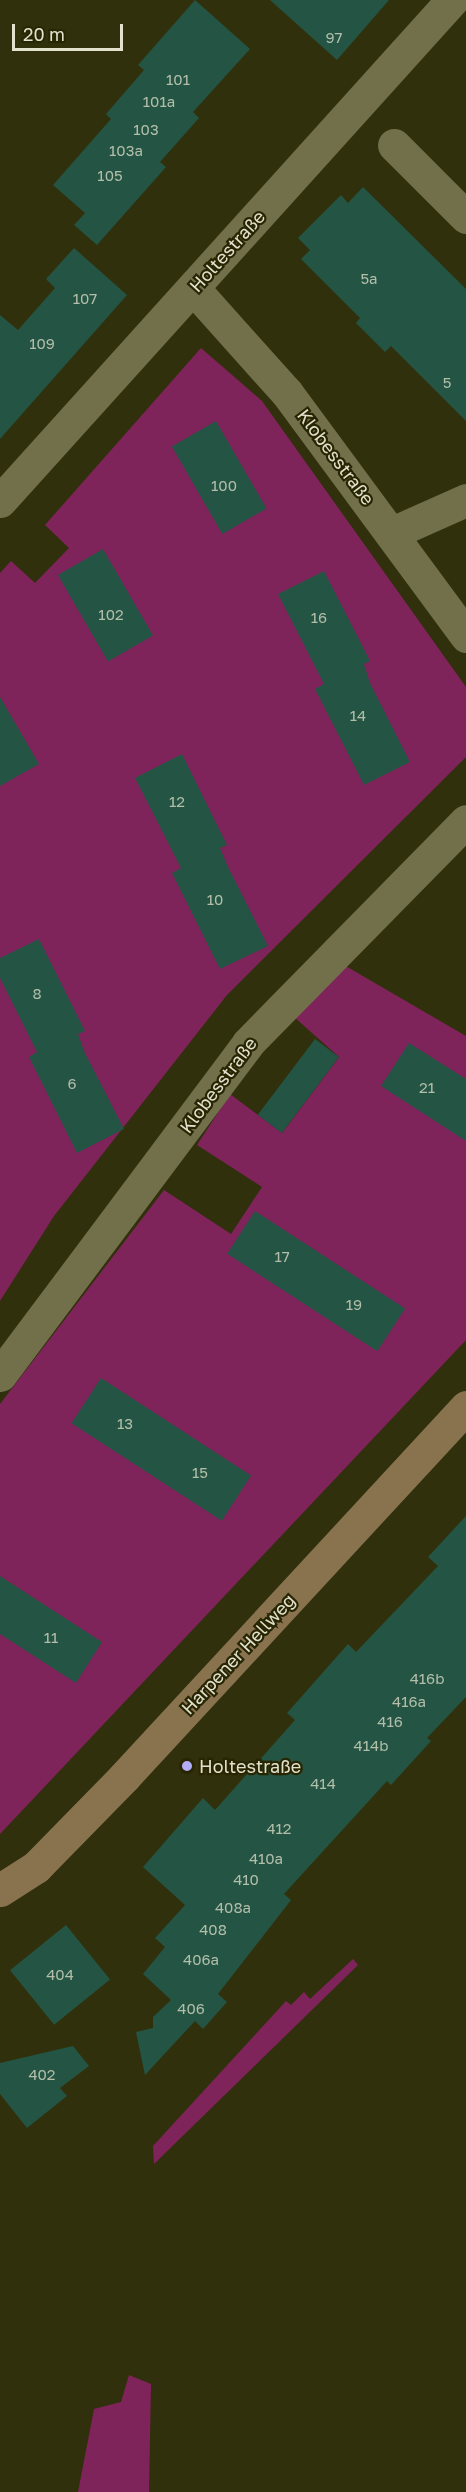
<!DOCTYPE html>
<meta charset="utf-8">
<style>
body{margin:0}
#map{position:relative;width:466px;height:2492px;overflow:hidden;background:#31300c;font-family:"Golos Text",sans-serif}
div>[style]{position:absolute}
.green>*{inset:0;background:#7f235b}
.building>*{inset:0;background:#245443;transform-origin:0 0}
.street>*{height:33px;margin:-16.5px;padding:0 16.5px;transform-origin:16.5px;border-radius:16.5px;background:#71704b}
.secondary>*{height:33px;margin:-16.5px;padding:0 16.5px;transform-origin:16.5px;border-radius:16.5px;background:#89734f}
.dots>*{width:16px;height:16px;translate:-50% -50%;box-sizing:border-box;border:3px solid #282602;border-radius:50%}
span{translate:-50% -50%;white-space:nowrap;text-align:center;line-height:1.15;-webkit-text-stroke:4.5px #282602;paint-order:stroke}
.number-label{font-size:15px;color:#b2beaa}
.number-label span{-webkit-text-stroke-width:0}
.street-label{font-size:18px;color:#e1e1cd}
.poi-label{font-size:18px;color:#e1e1cd}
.left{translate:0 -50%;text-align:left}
.scale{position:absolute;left:12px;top:24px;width:111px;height:27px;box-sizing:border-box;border:3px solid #e1e1cd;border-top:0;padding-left:8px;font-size:18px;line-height:21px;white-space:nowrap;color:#e1e1cd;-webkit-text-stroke:4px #282602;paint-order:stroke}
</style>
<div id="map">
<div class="green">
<i style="clip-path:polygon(201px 348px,262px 401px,466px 687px,466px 757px,227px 995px,54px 1216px,0 1301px,0 573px,11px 561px,35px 583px,69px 548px,45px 525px)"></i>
<i style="clip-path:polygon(337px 961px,466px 1036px,466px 1340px,0 1834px,0 1404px,164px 1190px,231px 1234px,262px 1187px,197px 1145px,230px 1094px,282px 1133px,339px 1057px,293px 1016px)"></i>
<i style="clip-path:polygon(353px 1959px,358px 1965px,154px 2164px,153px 2146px,286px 2001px,291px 2005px,304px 1992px,310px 1999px)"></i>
<i style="clip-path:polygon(129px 2375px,151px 2384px,149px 2492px,78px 2492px,94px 2409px,121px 2402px)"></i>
</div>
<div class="building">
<i style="clip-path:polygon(195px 0,250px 49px,193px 112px,199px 118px,160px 162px,166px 167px,97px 245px,74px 225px,85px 213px,53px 185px,111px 119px,106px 114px,144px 70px,138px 65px)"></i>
<i style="clip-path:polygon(270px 0,389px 0,337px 60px)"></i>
<i style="clip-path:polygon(363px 187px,466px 289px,466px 421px,391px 346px,385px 352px,356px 323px,360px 318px,301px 259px,310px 250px,298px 238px,341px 195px,348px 203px)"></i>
<i style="clip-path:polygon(74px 248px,127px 295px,0 439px,0 315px,18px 330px,55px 288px,46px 279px)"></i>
<i style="left:216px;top:421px;width:101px;height:51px;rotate:60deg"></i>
<i style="left:103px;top:549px;width:100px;height:52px;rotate:60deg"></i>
<i style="clip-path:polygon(324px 571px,370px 661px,364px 664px,370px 683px,410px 762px,364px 785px,315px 689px,324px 684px,278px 594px)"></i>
<i style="clip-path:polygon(0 697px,39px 764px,0 786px)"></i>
<i style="clip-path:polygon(182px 754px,227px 845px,220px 848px,228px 867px,268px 946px,220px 969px,172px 873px,181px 868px,135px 778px)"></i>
<i style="clip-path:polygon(39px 939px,85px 1031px,78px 1034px,84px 1051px,124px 1129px,77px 1153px,29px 1057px,37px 1052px,0 978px,0 958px)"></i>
<i style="left:315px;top:1039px;width:30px;height:95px;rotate:37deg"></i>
<i style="clip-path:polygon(409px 1043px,466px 1079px,466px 1141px,381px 1086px)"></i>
<i style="left:255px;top:1211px;width:179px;height:51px;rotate:33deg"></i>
<i style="left:101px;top:1378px;width:179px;height:54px;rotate:33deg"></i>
<i style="clip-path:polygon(466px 1516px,466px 1697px,427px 1738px,431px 1741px,391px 1785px,387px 1781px,284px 1894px,291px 1900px,218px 1994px,227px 2002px,203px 2029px,195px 2021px,145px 2075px,136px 2032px,153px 2028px,153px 2017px,171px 2000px,143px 1974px,165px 1947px,155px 1938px,185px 1905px,143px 1867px,203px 1798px,215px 1810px,295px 1720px,287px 1713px,348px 1644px,356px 1652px,438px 1566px,428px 1557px)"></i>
<i style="clip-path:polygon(0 1576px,102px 1642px,76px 1683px,0 1634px)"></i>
<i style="left:66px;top:1925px;width:70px;height:72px;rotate:51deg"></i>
<i style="clip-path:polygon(73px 2046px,89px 2066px,60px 2088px,67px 2096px,27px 2128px,0 2094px,0 2063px)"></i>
</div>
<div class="street">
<i style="left:394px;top:145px;width:102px;rotate:45deg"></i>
<i style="left:193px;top:288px;width:141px;rotate:48.2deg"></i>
<i style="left:287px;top:393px;width:302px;rotate:53.6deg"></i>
<i style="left:0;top:501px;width:675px;rotate:-47.94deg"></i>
<i style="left:392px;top:533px;width:81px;rotate:-24deg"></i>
<i style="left:0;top:1375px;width:414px;rotate:-53.2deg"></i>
<i style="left:248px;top:1043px;width:311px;rotate:-45.5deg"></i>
</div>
<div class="secondary">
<i style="left:0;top:1890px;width:43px;rotate:-32.6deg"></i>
<i style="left:36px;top:1867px;width:126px;rotate:-45.6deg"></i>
<i style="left:124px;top:1777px;width:504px;rotate:-47.25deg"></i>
</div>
<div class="dots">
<i style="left:187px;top:1766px;background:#b3adf9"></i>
</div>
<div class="number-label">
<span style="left:334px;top:38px">97</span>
<span style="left:178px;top:80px">101</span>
<span style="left:159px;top:102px">101a</span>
<span style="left:146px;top:130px">103</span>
<span style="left:126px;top:151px">103a</span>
<span style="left:110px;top:176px">105</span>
<span style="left:369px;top:279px">5a</span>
<span style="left:85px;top:299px">107</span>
<span style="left:42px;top:344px">109</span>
<span style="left:447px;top:383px">5</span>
<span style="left:224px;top:486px">100</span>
<span style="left:111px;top:615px">102</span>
<span style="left:319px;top:618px">16</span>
<span style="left:358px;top:716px">14</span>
<span style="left:177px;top:802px">12</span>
<span style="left:215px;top:900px">10</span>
<span style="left:37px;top:994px">8</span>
<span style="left:72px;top:1084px">6</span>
<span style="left:427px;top:1088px">21</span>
<span style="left:282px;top:1257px">17</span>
<span style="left:354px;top:1305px">19</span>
<span style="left:125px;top:1424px">13</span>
<span style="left:200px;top:1473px">15</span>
<span style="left:51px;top:1638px">11</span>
<span style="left:427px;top:1679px">416b</span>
<span style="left:409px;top:1702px">416a</span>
<span style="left:390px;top:1722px">416</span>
<span style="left:371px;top:1746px">414b</span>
<span style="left:323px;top:1784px">414</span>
<span style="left:279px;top:1829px">412</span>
<span style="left:266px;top:1859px">410a</span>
<span style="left:246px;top:1880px">410</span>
<span style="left:233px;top:1908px">408a</span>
<span style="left:213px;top:1930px">408</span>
<span style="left:201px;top:1960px">406a</span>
<span style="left:60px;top:1975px">404</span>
<span style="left:191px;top:2009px">406</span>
<span style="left:42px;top:2075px">402</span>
</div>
<div class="street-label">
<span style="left:227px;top:251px;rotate:-48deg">Holtestraße</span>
<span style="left:336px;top:457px;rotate:53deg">Klobesstraße</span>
<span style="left:218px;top:1085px;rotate:-53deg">Klobesstraße</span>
<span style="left:238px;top:1654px;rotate:-47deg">Harpener Hellweg</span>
</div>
<div class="poi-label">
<span class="left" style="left:199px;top:1766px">Holtestraße</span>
</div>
<div class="scale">20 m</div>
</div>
